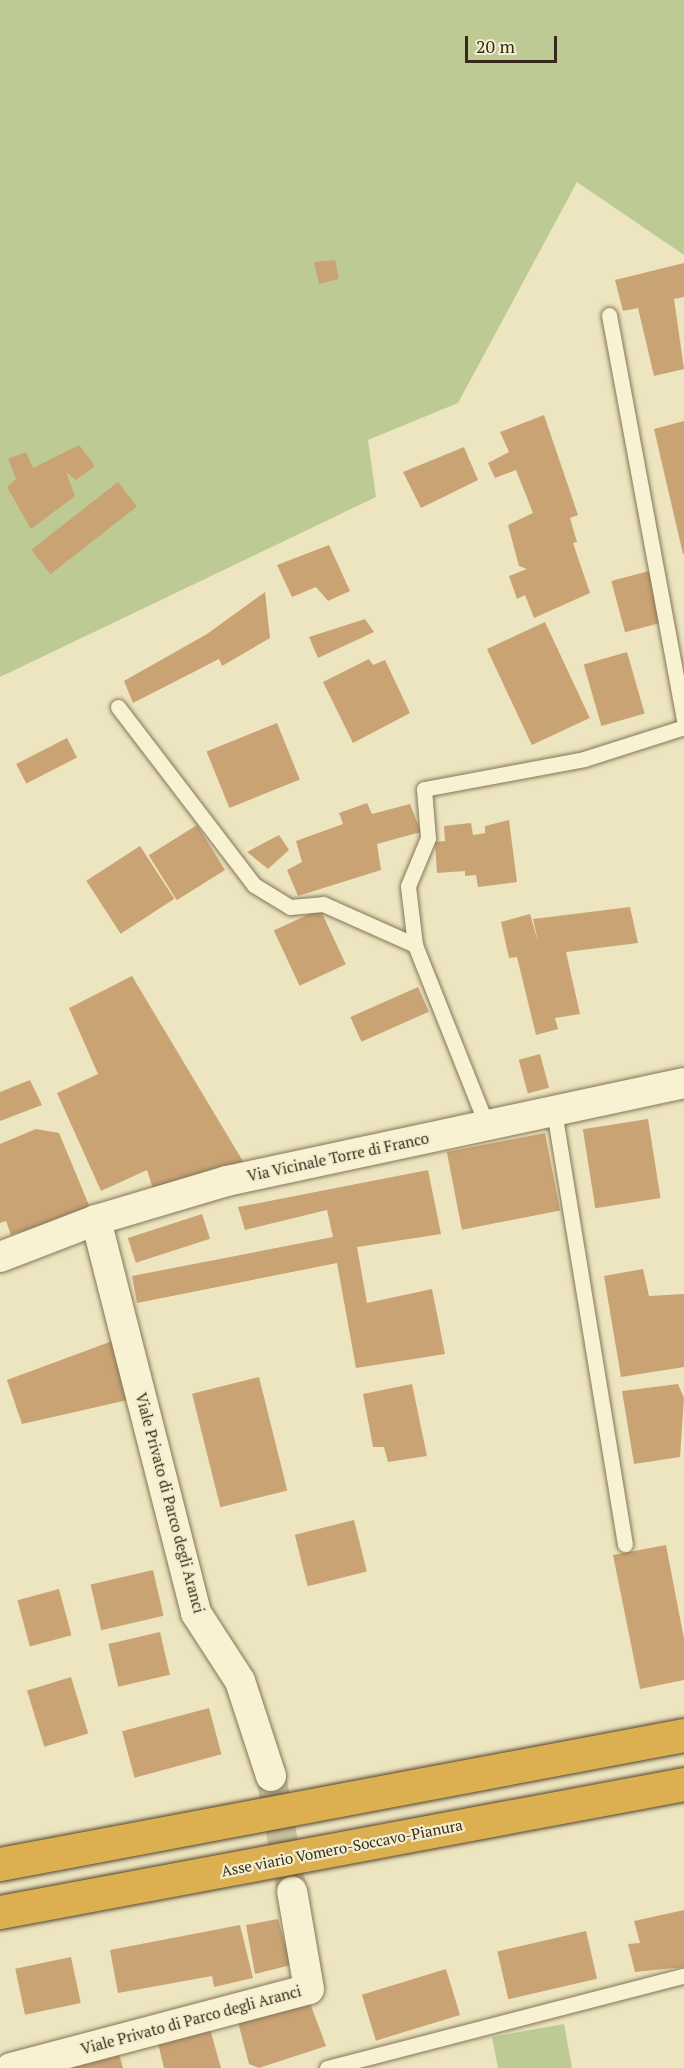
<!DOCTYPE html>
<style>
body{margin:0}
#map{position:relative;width:684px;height:2068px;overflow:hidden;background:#ede5bf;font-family:"PT Serif",serif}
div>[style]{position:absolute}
.green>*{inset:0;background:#bdca94}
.building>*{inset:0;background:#caa375;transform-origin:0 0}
.street-tunnel>*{height:30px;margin-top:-15px;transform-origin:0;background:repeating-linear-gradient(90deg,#c8c09e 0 30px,transparent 0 45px)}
.roads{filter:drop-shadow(0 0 2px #857558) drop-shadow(0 0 2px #857558)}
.lane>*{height:15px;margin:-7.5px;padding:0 7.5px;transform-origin:7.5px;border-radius:7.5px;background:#f8f1d2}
.street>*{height:30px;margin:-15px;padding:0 15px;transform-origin:15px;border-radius:15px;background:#f8f1d2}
.bridges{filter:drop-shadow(0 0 2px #52432c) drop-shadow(0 0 2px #52432c)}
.highway-bridge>*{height:33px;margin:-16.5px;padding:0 16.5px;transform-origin:16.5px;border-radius:16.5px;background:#dcb050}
span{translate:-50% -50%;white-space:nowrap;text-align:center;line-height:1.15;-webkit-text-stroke:4.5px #f4eece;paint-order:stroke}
.street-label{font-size:15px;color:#352b1c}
.scale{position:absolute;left:465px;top:36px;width:92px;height:27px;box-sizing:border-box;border:3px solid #352b1c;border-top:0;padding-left:8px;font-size:18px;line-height:21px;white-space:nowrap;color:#352b1c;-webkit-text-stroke:4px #f4eece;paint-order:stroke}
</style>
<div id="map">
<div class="green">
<i style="clip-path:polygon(0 0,684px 0,684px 255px,577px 182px,458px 403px,368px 440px,376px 497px,0 677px)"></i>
<i style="clip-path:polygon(564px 2024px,572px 2068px,498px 2068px,492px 2037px)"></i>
</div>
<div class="building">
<i style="clip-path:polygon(335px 260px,339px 279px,319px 284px,314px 262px)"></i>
<i style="clip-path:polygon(684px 263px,684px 297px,674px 299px,684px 369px,654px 376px,638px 308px,623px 311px,615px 280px)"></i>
<i style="clip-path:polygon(544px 415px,578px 515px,570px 518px,577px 542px,573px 543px,590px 593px,534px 618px,525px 595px,517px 599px,509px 576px,527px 569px,519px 566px,508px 525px,533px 513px,516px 470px,495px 478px,488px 463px,509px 452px,500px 432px)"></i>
<i style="clip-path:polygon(684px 421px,684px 554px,683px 554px,654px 429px)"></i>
<i style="clip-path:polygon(79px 445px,95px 466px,76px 480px,66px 472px,75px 496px,31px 529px,7px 487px,16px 479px,8px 459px,26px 452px,33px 468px)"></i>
<i style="clip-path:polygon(464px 447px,478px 480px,421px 508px,403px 472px)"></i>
<i style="left:118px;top:482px;width:31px;height:110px;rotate:52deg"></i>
<i style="clip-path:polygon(329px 545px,350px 591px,328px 601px,316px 587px,292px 597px,277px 565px)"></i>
<i style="left:649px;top:571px;width:53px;height:39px;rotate:75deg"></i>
<i style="clip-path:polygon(265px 592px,270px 638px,222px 666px,219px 659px,133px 703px,124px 681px,207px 634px)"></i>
<i style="clip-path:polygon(365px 619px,374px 632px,318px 658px,309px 637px)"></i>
<i style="left:545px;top:622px;width:106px;height:64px;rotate:65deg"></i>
<i style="left:627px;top:652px;width:64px;height:45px;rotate:74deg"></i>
<i style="clip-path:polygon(369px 659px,373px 665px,385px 660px,410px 713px,353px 743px,323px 682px)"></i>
<i style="left:277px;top:723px;width:61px;height:76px;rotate:68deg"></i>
<i style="left:67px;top:738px;width:22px;height:57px;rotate:63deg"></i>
<i style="clip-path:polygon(367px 803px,372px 814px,410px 804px,421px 832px,377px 844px,381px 870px,298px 896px,287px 870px,302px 862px,296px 841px,343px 824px,339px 813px)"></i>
<i style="clip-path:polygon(509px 820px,517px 882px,478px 887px,476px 875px,465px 876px,465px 871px,437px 873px,435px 842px,445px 841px,444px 826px,471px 823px,473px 835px,485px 833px,485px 826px)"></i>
<i style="left:197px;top:825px;width:53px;height:57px;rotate:58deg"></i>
<i style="clip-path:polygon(279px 835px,289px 850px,268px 869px,247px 852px)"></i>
<i style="left:140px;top:846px;width:63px;height:64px;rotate:57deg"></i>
<i style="clip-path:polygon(630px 907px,638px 943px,566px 952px,580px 1014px,555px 1018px,558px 1029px,536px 1035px,517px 957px,509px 958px,501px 922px,530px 914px,538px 942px,533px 919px)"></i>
<i style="left:320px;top:909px;width:61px;height:51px;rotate:65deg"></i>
<i style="clip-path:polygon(132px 976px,244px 1163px,153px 1189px,147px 1170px,101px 1191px,57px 1093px,98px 1074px,69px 1008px)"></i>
<i style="left:418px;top:987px;width:27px;height:74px;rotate:66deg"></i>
<i style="left:540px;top:1054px;width:35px;height:22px;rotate:75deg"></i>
<i style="clip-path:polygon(30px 1080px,42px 1105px,0 1121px,0 1092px)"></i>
<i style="left:648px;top:1119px;width:80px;height:66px;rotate:81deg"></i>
<i style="clip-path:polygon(36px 1129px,59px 1133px,91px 1210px,11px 1235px,6px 1221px,0 1223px,0 1144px)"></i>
<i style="left:545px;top:1133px;width:79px;height:100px;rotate:79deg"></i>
<i style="clip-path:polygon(428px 1170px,441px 1234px,357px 1247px,367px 1303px,432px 1289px,445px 1354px,356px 1368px,337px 1263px,137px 1303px,132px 1276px,333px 1237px,327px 1210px,245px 1230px,238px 1207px)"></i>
<i style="left:202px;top:1214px;width:26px;height:78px;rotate:72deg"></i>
<i style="clip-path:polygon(643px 1269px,649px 1296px,684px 1294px,684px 1367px,621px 1377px,604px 1276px)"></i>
<i style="clip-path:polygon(115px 1340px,132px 1399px,22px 1424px,7px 1380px)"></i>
<i style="left:259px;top:1377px;width:117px;height:69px;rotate:76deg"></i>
<i style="clip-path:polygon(412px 1384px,427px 1456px,388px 1462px,384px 1447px,373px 1447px,363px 1394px)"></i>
<i style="clip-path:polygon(678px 1384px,684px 1398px,680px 1457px,634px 1464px,622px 1391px)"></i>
<i style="left:354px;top:1520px;width:53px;height:61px;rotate:76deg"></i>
<i style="clip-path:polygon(666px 1545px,684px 1639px,684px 1680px,640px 1689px,613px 1555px)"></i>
<i style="left:153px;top:1570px;width:47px;height:64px;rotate:77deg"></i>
<i style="left:59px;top:1589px;width:48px;height:43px;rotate:75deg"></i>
<i style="left:160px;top:1632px;width:44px;height:53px;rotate:77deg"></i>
<i style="left:71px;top:1677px;width:59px;height:46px;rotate:73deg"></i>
<i style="left:209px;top:1708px;width:48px;height:90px;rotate:75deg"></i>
<i style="clip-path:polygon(684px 1910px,684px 1967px,635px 1972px,628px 1944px,640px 1943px,634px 1921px)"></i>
<i style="clip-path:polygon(278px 1919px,291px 1965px,255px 1974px,246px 1925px)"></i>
<i style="clip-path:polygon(240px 1925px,253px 1978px,214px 1987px,212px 1976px,118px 1993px,110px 1950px)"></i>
<i style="left:586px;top:1931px;width:49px;height:91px;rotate:77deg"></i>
<i style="left:71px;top:1957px;width:47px;height:57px;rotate:78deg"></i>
<i style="left:446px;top:1969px;width:48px;height:88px;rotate:73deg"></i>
<i style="clip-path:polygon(310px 2003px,326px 2046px,259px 2068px,249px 2064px,238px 2022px)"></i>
<i style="clip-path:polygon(210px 2029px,221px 2068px,164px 2068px,158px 2043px)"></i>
<i style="clip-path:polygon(119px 2054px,123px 2068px,65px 2068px)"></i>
</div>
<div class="street-tunnel">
<i style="left:271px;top:1776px;width:117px;rotate:79.7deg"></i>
</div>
<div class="roads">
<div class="lane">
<i style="left:609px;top:315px;width:413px;rotate:79.5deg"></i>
<i style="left:118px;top:707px;width:224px;rotate:52.6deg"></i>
<i style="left:254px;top:885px;width:42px;rotate:31.4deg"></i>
<i style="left:290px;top:907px;width:33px;rotate:-5deg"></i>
<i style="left:323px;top:904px;width:101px;rotate:24deg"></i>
<i style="left:415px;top:945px;width:192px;rotate:68.3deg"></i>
<i style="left:415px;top:945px;width:59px;rotate:-96.8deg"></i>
<i style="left:408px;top:886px;width:52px;rotate:-67.4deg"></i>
<i style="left:428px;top:838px;width:49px;rotate:-94.7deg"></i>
<i style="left:424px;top:789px;width:163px;rotate:-10.6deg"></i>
<i style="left:584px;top:759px;width:105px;rotate:-17.7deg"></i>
<i style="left:554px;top:1111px;width:439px;rotate:80.7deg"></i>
<i style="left:327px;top:2068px;width:368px;rotate:-14.5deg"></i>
</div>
<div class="street">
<i style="left:96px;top:1220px;width:406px;rotate:75.7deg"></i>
<i style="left:196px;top:1613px;width:81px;rotate:57.1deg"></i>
<i style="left:240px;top:1681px;width:100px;rotate:71.9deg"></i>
<i style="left:0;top:1257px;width:103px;rotate:-21.1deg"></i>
<i style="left:96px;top:1220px;width:137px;rotate:-16.6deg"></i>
<i style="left:227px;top:1181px;width:467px;rotate:-12.1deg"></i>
<i style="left:11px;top:2068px;width:308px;rotate:-14.8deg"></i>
<i style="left:309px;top:1989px;width:99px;rotate:-99.8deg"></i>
</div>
</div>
<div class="bridges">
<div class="highway-bridge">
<i style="left:0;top:1864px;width:696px;rotate:-10.68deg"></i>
<i style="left:0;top:1912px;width:696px;rotate:-10.6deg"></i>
</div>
</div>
<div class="street-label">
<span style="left:338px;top:1157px;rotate:-12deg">Via Vicinale Torre di Franco</span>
<span style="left:170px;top:1503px;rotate:75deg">Viale Privato di Parco degli Aranci</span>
<span style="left:342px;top:1848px;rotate:-11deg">Asse viario Vomero-Soccavo-Pianura</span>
<span style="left:191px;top:2020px;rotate:-15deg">Viale Privato di Parco degli Aranci</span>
</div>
<div class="scale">20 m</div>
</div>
